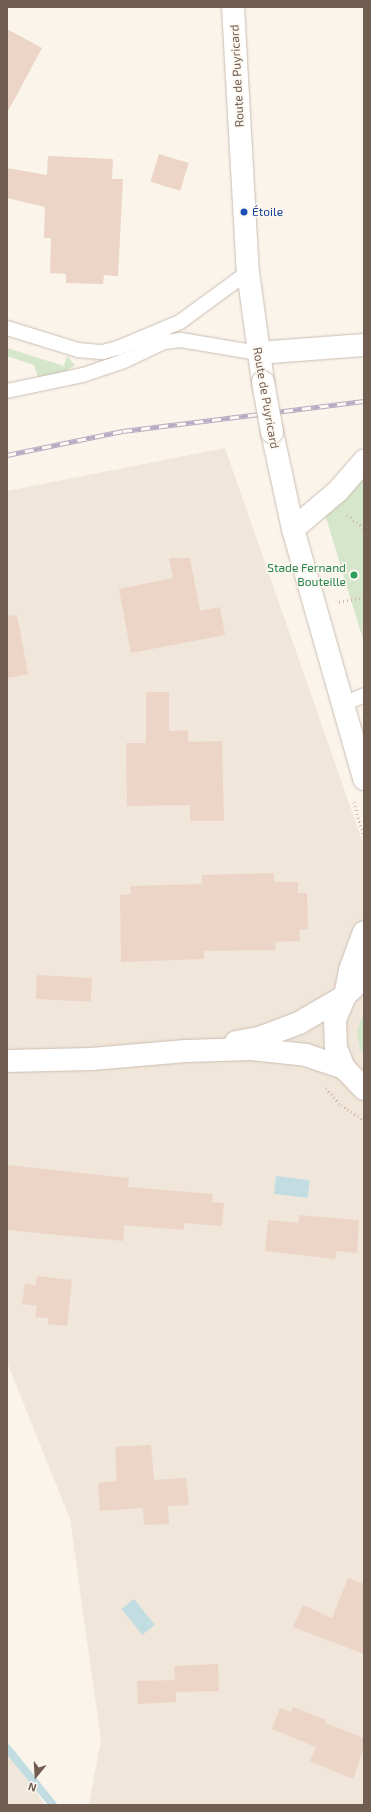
<!DOCTYPE html>
<meta charset="utf-8">
<style>
body{margin:0}
#map{position:relative;width:371px;height:1812px;overflow:hidden;background:#faf4eb;font-family:"Exo 2",sans-serif}
div>[style]{position:absolute}
.residential>*{inset:0;background:#f1e6da}
.green>*{inset:0;background:#d6e6ca}
.water>*{inset:0;background:#c1dde2;transform-origin:0 0}
.stream>*{height:8px;margin:-4px;padding:0 4px;transform-origin:4px;border-radius:4px;background:#c1dde2}
.building>*{inset:0;background:#ecd5c6;transform-origin:0 0}
.path>*{height:2.5px;margin-top:-1.25px;transform-origin:0;background:repeating-linear-gradient(90deg,#d1b9a9 0 1px,transparent 0 4px)}
.roads{filter:drop-shadow(0 0 1px #cbbdb2) drop-shadow(0 0 1px #cbbdb2)}
.lane>*{height:14px;margin:-7px;padding:0 7px;transform-origin:7px;border-radius:7px;background:#fff}
.street>*{height:22px;margin:-11px;padding:0 11px;transform-origin:11px;border-radius:11px;background:#fff}
.secondary>*{height:22px;margin:-11px;padding:0 11px;transform-origin:11px;border-radius:11px;background:#fff}
.rail>*{height:4.5px;margin-top:-2.25px;transform-origin:0;background:repeating-linear-gradient(90deg,#fdf8f1 0 9px,#b8aac3 0 18px);box-sizing:border-box;border-block:1px solid #b8aac3}
.bridges{filter:drop-shadow(0 0 1px #cdbdb0) drop-shadow(0 0 1px #cdbdb0)}
.secondary-bridge>*{height:22px;margin:-11px;padding:0 11px;transform-origin:11px;border-radius:11px;background:#fff}
.dots>*{width:11px;height:11px;translate:-50% -50%;box-sizing:border-box;border:2px solid #fdf8f1;border-radius:50%}
span{translate:-50% -50%;white-space:nowrap;text-align:center;line-height:1.15;-webkit-text-stroke:3px #fdf8f1;paint-order:stroke}
.street-label{font-size:12px;color:#725d51}
.transit-label{font-size:12px;color:#164399}
.left{translate:0 -50%;text-align:left}
.leisure-label{font-size:12px;color:#27864d}
.right{translate:-100% -50%;text-align:right}
.frame{position:absolute;inset:0;border:8px solid #725d51;pointer-events:none}
.north{position:absolute;left:16px;top:1756px;width:40px;height:40px;-webkit-text-stroke:3px #fdf8f1;paint-order:stroke;rotate:198deg;font-size:11px;font-weight:700;line-height:16px;text-align:center;color:#725d51}
.north::after{content:'';display:block;margin:auto;width:14px;height:18px;background:#725d51;clip-path:polygon(50% 0,100% 100%,50% 72%,0 100%)}
</style>
<div id="map">
<div class="residential">
<i style="clip-path:polygon(225px 448px,364px 846px,364px 1805px,89px 1805px,101px 1740px,70px 1519px,7px 1362px,7px 491px)"></i>
<i style="clip-path:polygon(7px 1749px,45px 1805px,7px 1805px)"></i>
</div>
<div class="green">
<i style="clip-path:polygon(7px 348px,64px 366px,67px 356px,75px 365px,63px 373px,38px 377px,34px 365px,7px 356px)"></i>
<i style="clip-path:polygon(364px 476px,364px 643px,324px 511px)"></i>
<i style="clip-path:polygon(364px 1011px,364px 1058px,359px 1045px,357px 1031px)"></i>
</div>
<div class="water">
<i style="left:276px;top:1176px;width:34px;height:18px;rotate:7deg"></i>
<i style="left:134px;top:1599px;width:33px;height:16px;rotate:51deg"></i>
</div>
<div class="stream">
<i style="left:7px;top:1748px;width:73px;rotate:51.1deg"></i>
</div>
<div class="building">
<i style="clip-path:polygon(7px 29px,42px 48px,7px 113px)"></i>
<i style="left:159px;top:154px;width:31px;height:29px;rotate:17deg"></i>
<i style="clip-path:polygon(48px 156px,113px 159px,112px 179px,123px 179px,118px 276px,104px 275px,103px 284px,66px 283px,66px 274px,50px 273px,51px 238px,44px 238px,45px 207px,7px 198px,7px 168px,47px 175px)"></i>
<i style="clip-path:polygon(169px 558px,190px 558px,200px 611px,220px 607px,225px 635px,131px 653px,119px 589px,173px 578px)"></i>
<i style="clip-path:polygon(17px 615px,28px 674px,7px 678px,7px 616px)"></i>
<i style="clip-path:polygon(146px 692px,169px 692px,169px 731px,188px 730px,188px 742px,222px 741px,224px 821px,190px 821px,190px 805px,127px 806px,126px 743px,146px 743px)"></i>
<i style="clip-path:polygon(274px 873px,274px 882px,298px 882px,298px 893px,307px 893px,308px 929px,299px 930px,300px 941px,275px 942px,276px 950px,204px 951px,204px 959px,121px 962px,120px 895px,131px 894px,130px 886px,202px 884px,202px 875px)"></i>
<i style="left:37px;top:975px;width:55px;height:24px;rotate:3deg"></i>
<i style="clip-path:polygon(7px 1165px,129px 1178px,128px 1187px,213px 1194px,212px 1202px,224px 1203px,222px 1226px,184px 1223px,184px 1230px,124px 1225px,123px 1241px,7px 1230px)"></i>
<i style="clip-path:polygon(299px 1215px,359px 1220px,357px 1253px,336px 1251px,335px 1259px,265px 1251px,268px 1220px,298px 1223px)"></i>
<i style="clip-path:polygon(37px 1276px,72px 1280px,67px 1326px,48px 1324px,48px 1318px,35px 1317px,37px 1306px,22px 1304px,25px 1284px,36px 1285px)"></i>
<i style="clip-path:polygon(151px 1445px,154px 1480px,186px 1478px,189px 1505px,168px 1506px,169px 1524px,144px 1525px,143px 1508px,100px 1511px,98px 1483px,117px 1481px,115px 1447px)"></i>
<i style="clip-path:polygon(348px 1578px,364px 1584px,364px 1654px,293px 1627px,303px 1605px,332px 1618px)"></i>
<i style="clip-path:polygon(218px 1664px,219px 1691px,176px 1692px,176px 1702px,138px 1704px,137px 1681px,175px 1680px,174px 1666px)"></i>
<i style="clip-path:polygon(293px 1707px,326px 1720px,325px 1723px,364px 1738px,364px 1748px,353px 1779px,310px 1761px,316px 1747px,272px 1729px,280px 1708px,291px 1712px)"></i>
</div>
<div class="path">
<i style="left:347px;top:515px;width:21px;rotate:37deg"></i>
<i style="left:339px;top:602px;width:25px;rotate:-11deg"></i>
<i style="left:354px;top:802px;width:37px;rotate:74deg"></i>
<i style="left:326px;top:1088px;width:23px;rotate:49deg"></i>
<i style="left:341px;top:1105px;width:27px;rotate:33deg"></i>
</div>
<div class="roads">
<div class="lane">
<i style="left:7px;top:328px;width:74px;rotate:17.2deg"></i>
<i style="left:78px;top:350px;width:25px;rotate:5deg"></i>
<i style="left:103px;top:352px;width:16px;rotate:-15deg"></i>
<i style="left:118px;top:348px;width:67px;rotate:-22.8deg"></i>
<i style="left:180px;top:322px;width:84px;rotate:-36.3deg"></i>
<i style="left:7px;top:391px;width:78px;rotate:-11.9deg"></i>
<i style="left:83px;top:375px;width:43px;rotate:-18.9deg"></i>
<i style="left:124px;top:361px;width:44px;rotate:-25.4deg"></i>
<i style="left:164px;top:342px;width:17px;rotate:-7deg"></i>
<i style="left:181px;top:340px;width:78px;rotate:9.6deg"></i>
<i style="left:341px;top:705px;width:25px;rotate:-23deg"></i>
</div>
<div class="street">
<i style="left:258px;top:353px;width:106px;rotate:-4.3deg"></i>
<i style="left:293px;top:529px;width:59px;rotate:-40.2deg"></i>
<i style="left:338px;top:491px;width:40px;rotate:-49deg"></i>
</div>
<div class="secondary">
<i style="left:233px;top:7px;width:265px;rotate:86.8deg"></i>
<i style="left:248px;top:272px;width:111px;rotate:82.2deg"></i>
<i style="left:272px;top:432px;width:99px;rotate:77.8deg"></i>
<i style="left:293px;top:529px;width:260px;rotate:74.1deg"></i>
<i style="left:364px;top:977px;width:27px;rotate:135deg"></i>
<i style="left:345px;top:996px;width:26px;rotate:113deg"></i>
<i style="left:335px;top:1020px;width:28px;rotate:88deg"></i>
<i style="left:336px;top:1048px;width:22px;rotate:68deg"></i>
<i style="left:344px;top:1068px;width:29px;rotate:46deg"></i>
<i style="left:345px;top:996px;width:26px;rotate:-79deg"></i>
<i style="left:350px;top:970px;width:40px;rotate:-69.8deg"></i>
<i style="left:236px;top:1042px;width:23px;rotate:-10deg"></i>
<i style="left:259px;top:1038px;width:43px;rotate:-20.6deg"></i>
<i style="left:299px;top:1023px;width:53px;rotate:-30.4deg"></i>
<i style="left:7px;top:1061px;width:85px;rotate:-1.3deg"></i>
<i style="left:92px;top:1059px;width:94px;rotate:-4.9deg"></i>
<i style="left:186px;top:1051px;width:66px;rotate:-1.7deg"></i>
<i style="left:252px;top:1049px;width:54px;rotate:6.3deg"></i>
<i style="left:306px;top:1055px;width:40px;rotate:18.9deg"></i>
</div>
</div>
<div class="rail">
<i style="left:7px;top:455px;width:118px;rotate:-11.7deg"></i>
<i style="left:123px;top:431px;width:243px;rotate:-7.1deg"></i>
</div>
<div class="bridges">
<div class="secondary-bridge">
<i style="left:263px;top:382px;width:51px;rotate:79.8deg"></i>
</div>
</div>
<div class="dots">
<i style="left:244px;top:212px;background:#1a4fb4"></i>
<i style="left:354px;top:575px;background:#2e9e5b"></i>
</div>
<div class="street-label">
<span style="left:237px;top:76px;rotate:-93deg">Route de Puyricard</span>
<span style="left:266px;top:398px;rotate:80deg">Route de Puyricard</span>
</div>
<div class="transit-label">
<span class="left" style="left:252px;top:212px">Étoile</span>
</div>
<div class="leisure-label">
<span class="right" style="left:346px;top:575px">Stade Fernand<br>Bouteille</span>
</div>
<div class="frame"></div>
<div class="north">N</div>
</div>
